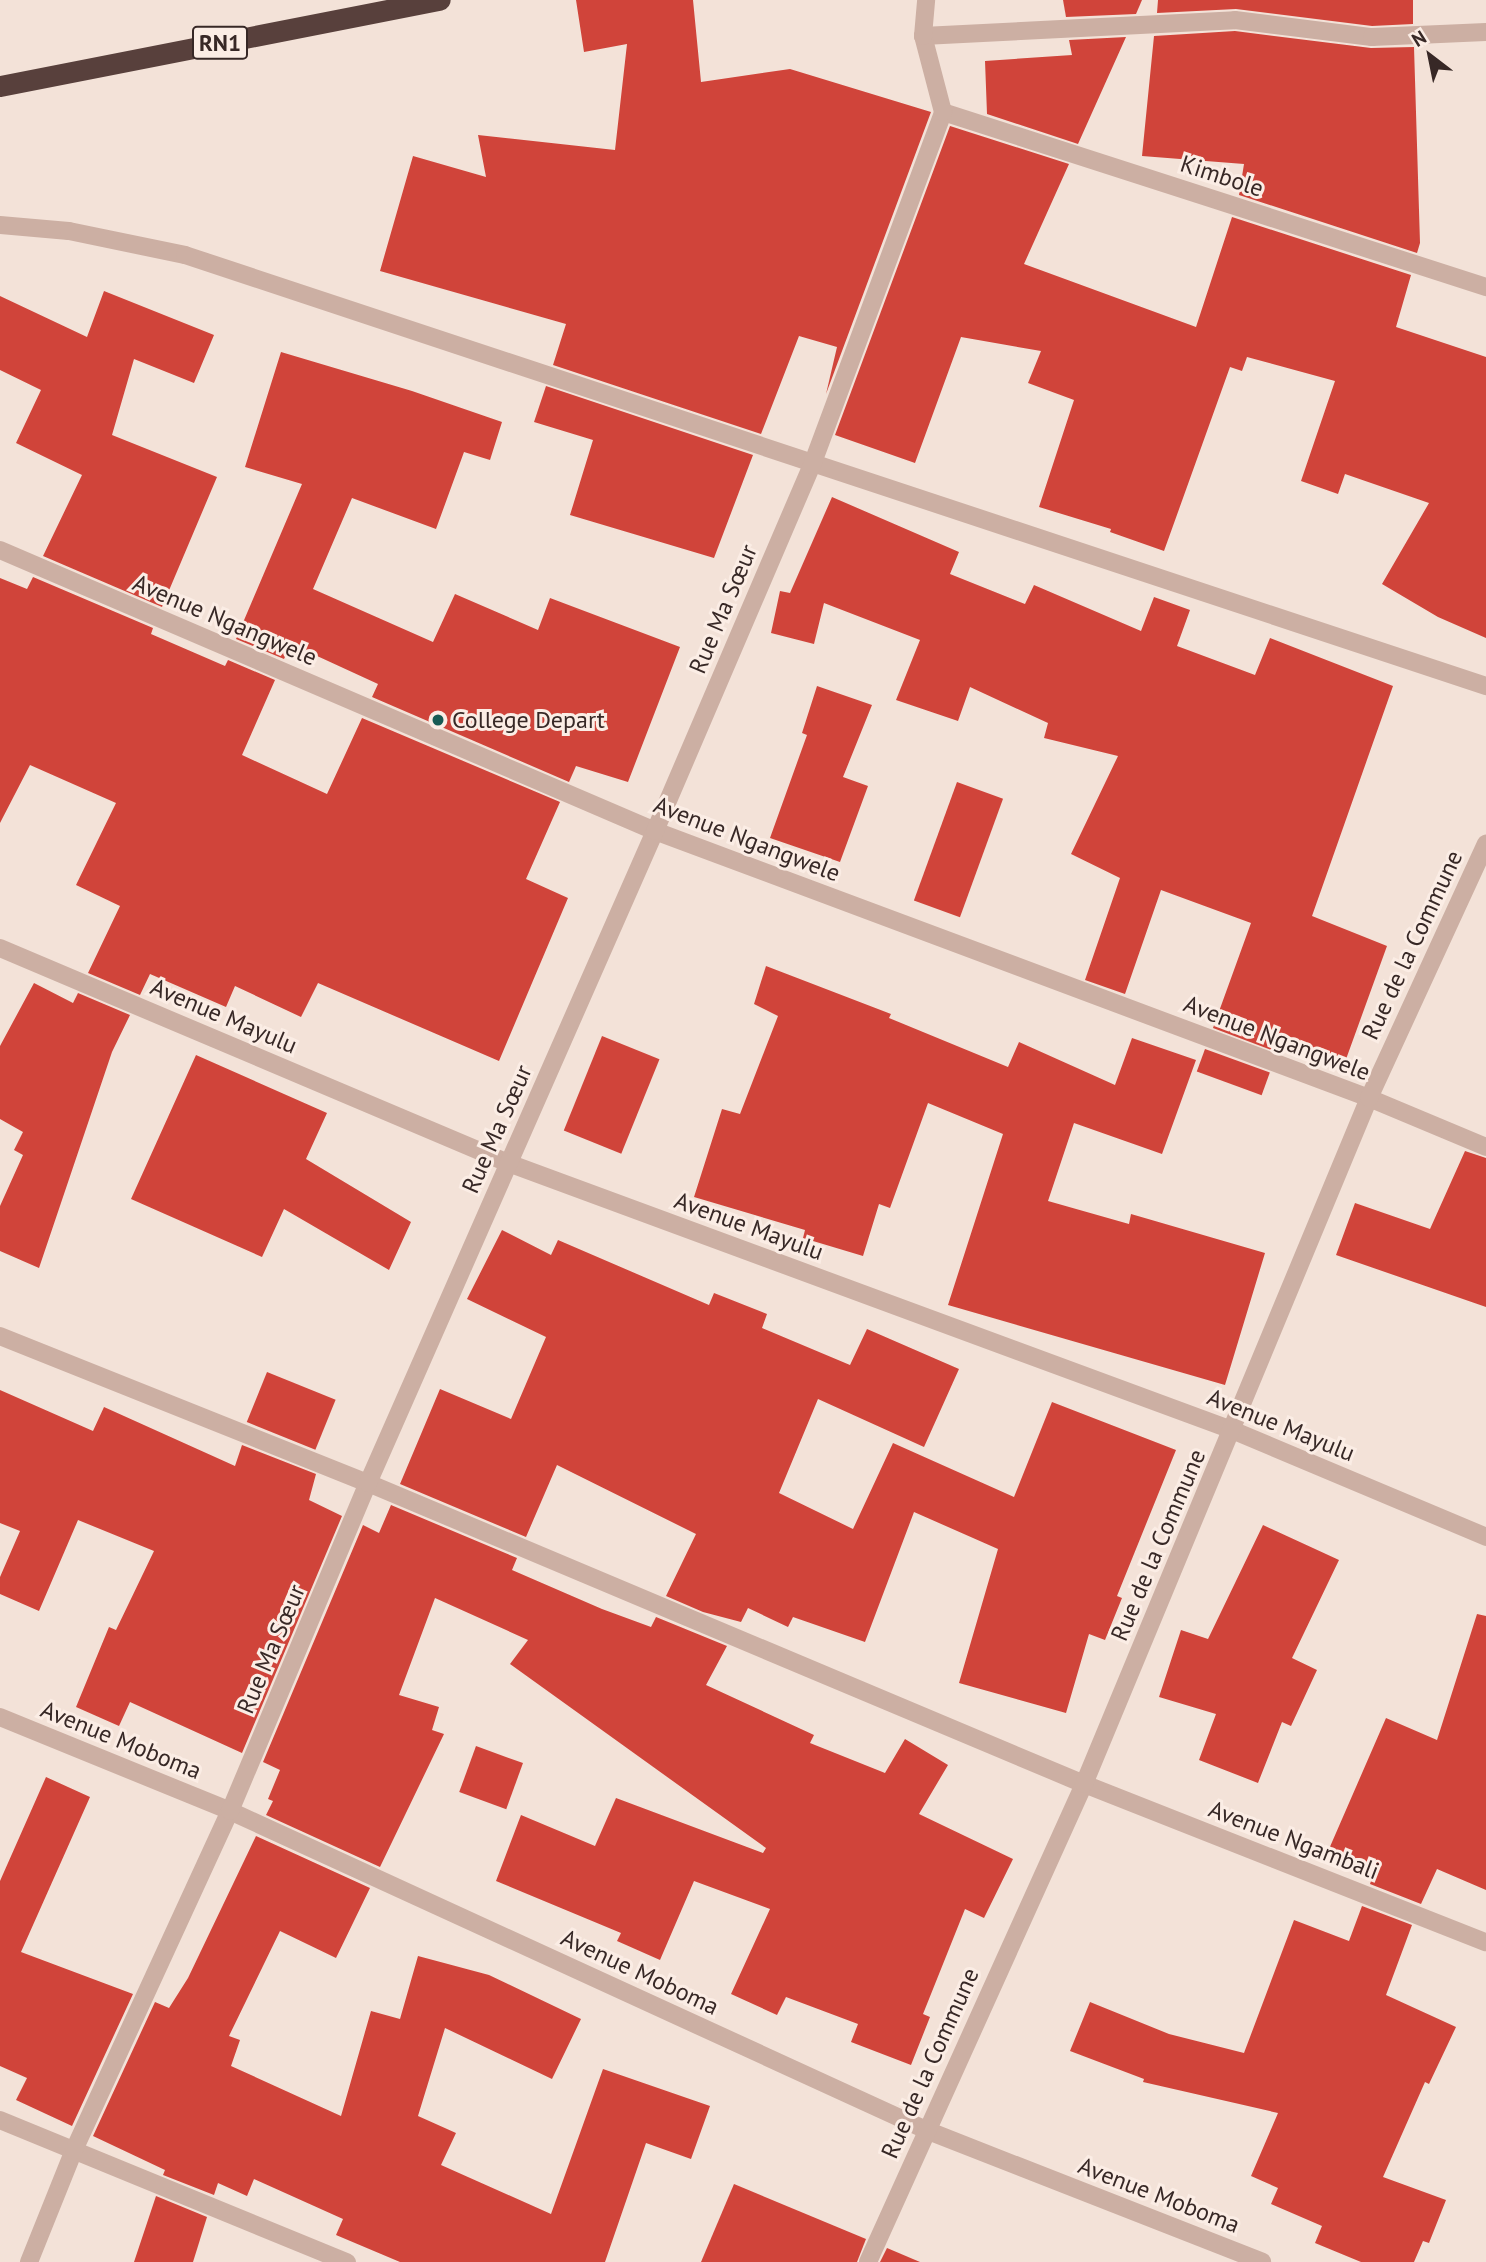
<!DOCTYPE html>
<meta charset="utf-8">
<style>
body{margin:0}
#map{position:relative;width:1486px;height:2262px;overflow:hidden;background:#f3e2d8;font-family:"PT Sans",sans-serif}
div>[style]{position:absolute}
.building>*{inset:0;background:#d0443a;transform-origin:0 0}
.street>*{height:18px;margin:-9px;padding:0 9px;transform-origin:9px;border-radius:9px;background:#ccafa3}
.highway>*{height:21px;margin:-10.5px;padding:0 10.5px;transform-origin:10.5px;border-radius:10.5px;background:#58403c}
.dots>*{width:19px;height:19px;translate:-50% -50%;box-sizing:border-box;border:4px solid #fbede5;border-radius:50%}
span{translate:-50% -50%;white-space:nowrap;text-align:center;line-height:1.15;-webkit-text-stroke:6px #fbede5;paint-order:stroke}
.shield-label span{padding:2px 5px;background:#fbede5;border:2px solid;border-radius:5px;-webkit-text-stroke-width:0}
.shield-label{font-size:23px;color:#372826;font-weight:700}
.street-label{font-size:24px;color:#372826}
.poi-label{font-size:24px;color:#372826}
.left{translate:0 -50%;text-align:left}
.north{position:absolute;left:1395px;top:21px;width:70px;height:70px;-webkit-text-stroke:5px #fbede5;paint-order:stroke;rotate:328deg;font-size:19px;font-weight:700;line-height:28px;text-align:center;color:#372826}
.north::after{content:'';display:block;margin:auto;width:24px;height:32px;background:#372826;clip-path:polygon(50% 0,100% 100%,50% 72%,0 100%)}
</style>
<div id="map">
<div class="building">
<i style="clip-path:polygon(576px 0,693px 0,701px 82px,790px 69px,931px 112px,826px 394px,837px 347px,799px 336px,761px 434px,553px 365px,566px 324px,380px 271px,413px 156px,486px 177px,478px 135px,615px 150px,627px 44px,584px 52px)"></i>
<i style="clip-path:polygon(1063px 0,1142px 0,1136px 14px,1066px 17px)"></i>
<i style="clip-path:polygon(1158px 0,1413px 0,1413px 24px,1372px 26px,1236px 9px,1157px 13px)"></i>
<i style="clip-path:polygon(1235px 31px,1371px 48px,1414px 47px,1420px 243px,1417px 253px,1239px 195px,1244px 164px,1142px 156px,1154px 36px)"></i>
<i style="clip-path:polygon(1126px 37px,1078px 144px,987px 114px,985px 61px,1072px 55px,1069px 40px)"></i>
<i style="clip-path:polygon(950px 126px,1069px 164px,1024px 264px,1196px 327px,1232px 217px,1411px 275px,1396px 327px,1486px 357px,1486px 638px,1438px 617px,1382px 584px,1429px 503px,1345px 474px,1338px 494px,1301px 481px,1335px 381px,1247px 357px,1242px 371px,1230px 367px,1164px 551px,1110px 532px,1111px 529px,1039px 507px,1074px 400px,1028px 383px,1041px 351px,961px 337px,915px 463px,835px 435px)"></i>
<i style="clip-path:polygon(104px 291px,214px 335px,194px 383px,134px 359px,112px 435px,217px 477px,162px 607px,43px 556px,82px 475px,16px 443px,41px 390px,0 370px,0 296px,87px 337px)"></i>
<i style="clip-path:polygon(281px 352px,412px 391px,502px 422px,490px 460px,464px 452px,436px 529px,352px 498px,313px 589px,433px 642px,455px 594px,538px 630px,550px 598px,680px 647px,628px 782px,576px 766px,569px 782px,372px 697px,378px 684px,291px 644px,284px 659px,236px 639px,302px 484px,245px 467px)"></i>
<i style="clip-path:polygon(546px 386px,753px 455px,714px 558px,570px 515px,593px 440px,534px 422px)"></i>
<i style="clip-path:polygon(832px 497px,959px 552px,950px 574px,1025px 604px,1034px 585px,1141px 631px,1154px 597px,1190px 610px,1177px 646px,1255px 675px,1270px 638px,1393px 686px,1312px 916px,1387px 946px,1345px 1062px,1281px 1039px,1277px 1052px,1213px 1028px,1251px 923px,1161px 890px,1125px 994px,1085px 980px,1120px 878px,1071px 854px,1118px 756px,1044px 738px,1048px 723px,970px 687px,958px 721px,896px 700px,920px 640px,824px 603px,814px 644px,771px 633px,780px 591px,790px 593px)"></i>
<i style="clip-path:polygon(33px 577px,153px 628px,151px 634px,225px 666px,228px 660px,275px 680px,242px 755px,327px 794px,362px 718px,560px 802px,526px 879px,568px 898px,499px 1061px,318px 983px,301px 1017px,235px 986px,226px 1007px,150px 974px,140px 995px,88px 973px,120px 906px,76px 885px,116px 803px,30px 765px,0 823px,0 578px,27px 589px)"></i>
<i style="clip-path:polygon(817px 686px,872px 705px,843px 777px,868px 786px,840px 862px,770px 838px,807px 735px,802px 733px)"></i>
<i style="left:957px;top:782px;width:49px;height:126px;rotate:20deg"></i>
<i style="clip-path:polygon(766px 966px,891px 1014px,889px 1018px,1008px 1067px,1019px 1042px,1115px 1085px,1132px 1038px,1196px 1060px,1162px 1154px,1074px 1123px,1048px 1201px,1129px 1224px,1131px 1214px,1265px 1253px,1225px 1385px,948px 1305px,1003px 1134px,928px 1103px,890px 1208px,879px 1204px,863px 1256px,803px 1238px,805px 1230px,694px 1197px,722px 1109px,740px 1114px,778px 1016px,754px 1004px)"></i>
<i style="clip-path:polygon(34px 983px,73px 1003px,78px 993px,130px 1015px,112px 1052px,39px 1268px,0 1251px,0 1206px,23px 1155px,14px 1150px,23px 1132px,0 1119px,0 1046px)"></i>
<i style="left:602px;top:1036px;width:62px;height:102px;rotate:22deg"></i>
<i style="left:1205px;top:1049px;width:69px;height:24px;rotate:20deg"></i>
<i style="clip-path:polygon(196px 1055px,327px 1113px,306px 1159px,411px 1222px,389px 1270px,284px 1209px,262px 1257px,131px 1199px)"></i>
<i style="clip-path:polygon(1465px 1151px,1486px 1158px,1486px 1307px,1336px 1255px,1355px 1203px,1430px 1229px)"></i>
<i style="clip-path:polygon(502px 1230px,551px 1255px,558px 1240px,709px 1305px,714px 1293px,767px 1314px,762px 1328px,850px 1365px,867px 1329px,959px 1369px,924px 1447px,818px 1399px,779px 1493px,853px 1529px,893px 1443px,1014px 1497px,1052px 1402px,1176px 1450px,1117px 1596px,1122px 1598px,1105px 1640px,1089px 1634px,1066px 1713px,959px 1683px,998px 1549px,914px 1512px,865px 1642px,793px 1617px,788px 1627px,748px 1608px,741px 1622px,703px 1612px,666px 1596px,696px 1534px,557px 1465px,526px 1537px,400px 1484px,440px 1389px,511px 1419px,546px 1337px,467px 1299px)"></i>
<i style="left:267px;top:1372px;width:74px;height:54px;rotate:22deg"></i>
<i style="clip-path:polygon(0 1390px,93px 1431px,104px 1407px,235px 1466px,242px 1445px,316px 1474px,309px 1500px,342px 1516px,242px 1753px,130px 1702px,119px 1726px,76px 1707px,109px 1627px,116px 1630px,154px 1551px,78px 1520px,39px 1611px,0 1594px,0 1577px,20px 1531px,0 1523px)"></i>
<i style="clip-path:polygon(391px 1505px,517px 1558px,512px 1570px,602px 1609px,651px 1627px,656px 1617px,727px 1646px,706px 1685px,814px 1735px,810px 1743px,885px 1773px,905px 1739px,948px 1765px,919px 1814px,1013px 1859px,984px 1918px,965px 1909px,923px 2014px,930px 2017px,911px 2065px,851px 2042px,858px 2024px,786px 1997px,777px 2015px,731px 1994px,770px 1909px,694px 1881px,660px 1960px,617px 1941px,621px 1933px,496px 1881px,521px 1815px,595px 1846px,616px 1798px,763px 1853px,766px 1848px,510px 1664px,528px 1640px,435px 1598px,399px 1695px,439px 1707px,432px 1730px,444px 1734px,380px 1867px,266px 1815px,273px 1801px,268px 1799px,280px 1770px,263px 1762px,363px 1525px,379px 1533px)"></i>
<i style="clip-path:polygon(1263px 1525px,1339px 1560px,1292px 1658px,1317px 1670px,1291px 1726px,1282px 1722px,1258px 1783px,1199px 1760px,1216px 1714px,1159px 1697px,1181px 1630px,1208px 1639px)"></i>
<i style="clip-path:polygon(1477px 1614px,1486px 1616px,1486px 1890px,1437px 1869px,1421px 1904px,1370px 1884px,1375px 1869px,1329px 1849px,1386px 1718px,1437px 1740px)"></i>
<i style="left:476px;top:1746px;width:50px;height:49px;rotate:20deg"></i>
<i style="clip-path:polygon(46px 1777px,90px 1797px,21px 1952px,133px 1994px,72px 2126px,16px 2100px,27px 2078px,0 2066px,0 1881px)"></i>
<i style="clip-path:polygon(256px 1836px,370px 1888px,336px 1958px,280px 1931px,229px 2036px,240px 2040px,231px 2066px,341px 2116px,371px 2011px,400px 2019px,418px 1956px,489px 1975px,581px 2019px,552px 2079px,445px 2028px,418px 2116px,456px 2133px,441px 2165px,551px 2214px,603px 2069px,710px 2106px,691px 2159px,646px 2143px,605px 2262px,400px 2262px,336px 2235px,343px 2219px,254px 2179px,247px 2196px,218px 2183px,214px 2195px,163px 2175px,165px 2170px,93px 2136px,155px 2002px,169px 2008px,188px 1978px)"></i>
<i style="clip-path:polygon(1362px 1906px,1412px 1925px,1386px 1995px,1456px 2027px,1429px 2084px,1425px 2082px,1383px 2177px,1446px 2200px,1429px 2243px,1423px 2241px,1414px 2262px,1361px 2262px,1315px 2243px,1322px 2226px,1271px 2204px,1278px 2188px,1251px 2176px,1278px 2113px,1143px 2082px,1144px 2079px,1070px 2051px,1090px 2002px,1169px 2034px,1244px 2053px,1294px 1920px,1349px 1941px)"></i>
<i style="clip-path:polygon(734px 2184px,866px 2239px,857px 2262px,701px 2262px)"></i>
<i style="clip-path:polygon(156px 2196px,207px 2217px,193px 2262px,134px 2262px)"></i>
<i style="clip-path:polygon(887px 2248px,920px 2262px,880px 2262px)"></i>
</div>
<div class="street">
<i style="left:923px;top:36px;width:312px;rotate:-2.9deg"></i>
<i style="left:1235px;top:20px;width:138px;rotate:7.1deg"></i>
<i style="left:1372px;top:37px;width:114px;rotate:-2.5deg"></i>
<i style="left:943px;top:112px;width:571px;rotate:17.86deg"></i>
<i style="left:0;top:225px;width:69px;rotate:5deg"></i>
<i style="left:69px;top:231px;width:118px;rotate:11.7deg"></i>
<i style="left:185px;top:255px;width:1371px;rotate:18.33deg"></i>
<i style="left:0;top:550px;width:713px;rotate:23.22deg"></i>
<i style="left:655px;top:831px;width:762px;rotate:20.5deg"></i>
<i style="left:1369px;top:1098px;width:127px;rotate:22.7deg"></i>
<i style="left:0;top:948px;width:552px;rotate:22.94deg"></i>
<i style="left:508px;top:1163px;width:772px;rotate:20.24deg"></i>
<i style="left:1232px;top:1430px;width:276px;rotate:22.8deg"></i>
<i style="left:0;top:1336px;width:396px;rotate:21.8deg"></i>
<i style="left:368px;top:1483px;width:777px;rotate:22.8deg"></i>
<i style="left:1084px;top:1784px;width:432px;rotate:21.5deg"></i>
<i style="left:0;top:1717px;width:248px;rotate:22.2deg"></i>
<i style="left:230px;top:1811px;width:766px;rotate:24.62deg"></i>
<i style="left:926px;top:2130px;width:361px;rotate:21.4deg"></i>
<i style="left:0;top:2120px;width:375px;rotate:22.3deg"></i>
<i style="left:29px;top:2262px;width:121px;rotate:-68.1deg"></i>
<i style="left:74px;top:2150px;width:373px;rotate:-65.3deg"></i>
<i style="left:230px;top:1811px;width:356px;rotate:-67.2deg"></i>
<i style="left:368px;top:1483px;width:712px;rotate:-66.24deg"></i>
<i style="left:655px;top:831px;width:398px;rotate:-66.8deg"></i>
<i style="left:812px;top:465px;width:377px;rotate:-69.6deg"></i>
<i style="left:943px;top:112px;width:79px;rotate:-104.7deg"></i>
<i style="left:923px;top:36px;width:36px;rotate:-85deg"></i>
<i style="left:868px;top:2262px;width:525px;rotate:-65.68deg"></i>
<i style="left:1084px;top:1784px;width:743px;rotate:-67.44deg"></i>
<i style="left:1369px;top:1098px;width:280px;rotate:-65.3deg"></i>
</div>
<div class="highway">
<i style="left:0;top:86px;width:448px;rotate:-11.1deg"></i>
</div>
<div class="dots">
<i style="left:438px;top:720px;background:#185b54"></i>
</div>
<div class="shield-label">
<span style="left:220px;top:43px">RN1</span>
</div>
<div class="street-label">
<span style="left:1222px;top:176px;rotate:18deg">Kimbole</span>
<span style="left:723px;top:609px;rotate:-67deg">Rue Ma Sœur</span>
<span style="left:225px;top:620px;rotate:23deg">Avenue Ngangwele</span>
<span style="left:747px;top:839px;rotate:21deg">Avenue Ngangwele</span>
<span style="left:1412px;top:945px;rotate:-65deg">Rue de la Commune</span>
<span style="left:224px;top:1016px;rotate:23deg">Avenue Mayulu</span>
<span style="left:1277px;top:1038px;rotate:21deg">Avenue Ngangwele</span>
<span style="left:497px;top:1129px;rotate:-66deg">Rue Ma Sœur</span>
<span style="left:749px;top:1226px;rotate:20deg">Avenue Mayulu</span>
<span style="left:1281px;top:1425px;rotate:22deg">Avenue Mayulu</span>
<span style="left:1158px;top:1545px;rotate:-67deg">Rue de la Commune</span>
<span style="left:271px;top:1649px;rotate:-67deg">Rue Ma Sœur</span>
<span style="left:121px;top:1740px;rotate:22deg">Avenue Moboma</span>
<span style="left:1294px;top:1840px;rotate:21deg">Avenue Ngambali</span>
<span style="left:640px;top:1972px;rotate:25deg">Avenue Moboma</span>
<span style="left:930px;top:2063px;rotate:-66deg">Rue de la Commune</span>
<span style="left:1159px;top:2195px;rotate:21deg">Avenue Moboma</span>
</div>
<div class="poi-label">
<span class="left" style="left:452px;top:720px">College Depart</span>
</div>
<div class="north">N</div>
</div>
